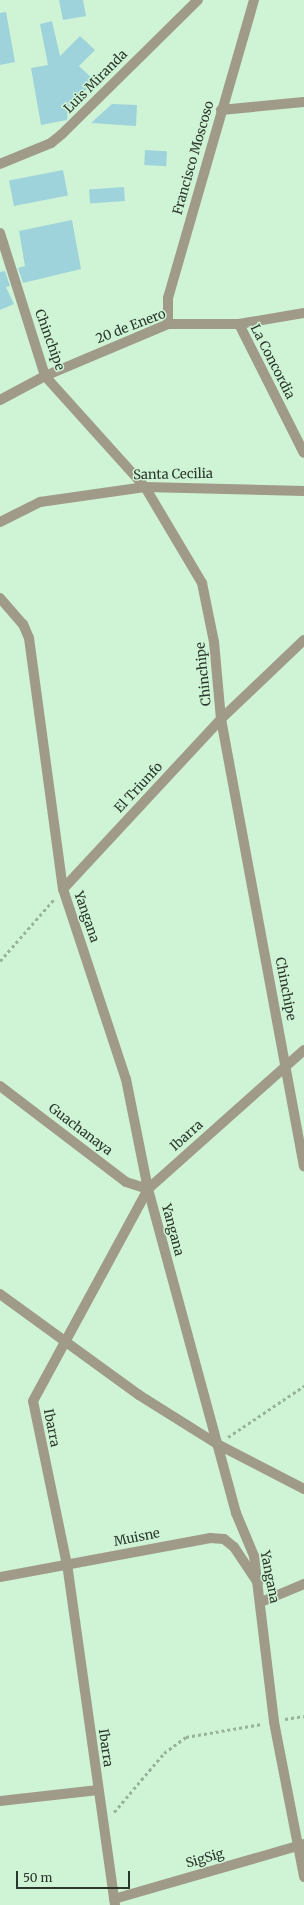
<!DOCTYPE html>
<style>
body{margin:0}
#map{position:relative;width:304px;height:1905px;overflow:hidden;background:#cff3d5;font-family:Merriweather,serif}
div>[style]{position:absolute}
.building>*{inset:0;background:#9fd3dc;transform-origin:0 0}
.path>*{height:2.5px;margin-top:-1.25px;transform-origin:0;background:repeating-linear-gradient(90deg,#97b39b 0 3px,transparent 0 6px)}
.minor>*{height:10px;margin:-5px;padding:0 5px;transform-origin:5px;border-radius:5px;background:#a09a89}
span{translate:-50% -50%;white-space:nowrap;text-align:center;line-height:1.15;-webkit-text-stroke:3px #cff3d5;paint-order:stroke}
.street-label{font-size:13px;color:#2a372c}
.scale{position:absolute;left:16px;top:1871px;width:114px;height:18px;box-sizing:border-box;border:2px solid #2a372c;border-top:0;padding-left:5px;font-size:12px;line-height:14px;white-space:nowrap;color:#2a372c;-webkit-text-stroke:3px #cff3d5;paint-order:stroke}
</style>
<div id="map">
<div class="building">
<i style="clip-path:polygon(59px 0,83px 0,86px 16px,63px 20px)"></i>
<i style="clip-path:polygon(6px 12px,15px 62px,0 65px,0 13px)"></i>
<i style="clip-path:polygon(52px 21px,60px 56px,80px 36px,95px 50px,79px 66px,95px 81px,68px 108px,67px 120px,41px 125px,31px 68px,48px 65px,40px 24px)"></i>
<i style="clip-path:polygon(112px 104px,137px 105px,136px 126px,91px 123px)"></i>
<i style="left:145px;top:150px;width:22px;height:15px;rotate:3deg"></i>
<i style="left:63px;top:170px;width:26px;height:55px;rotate:79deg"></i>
<i style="left:124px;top:187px;width:14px;height:35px;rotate:86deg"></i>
<i style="clip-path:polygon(72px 220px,81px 269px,23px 283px,18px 268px,25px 266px,19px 231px)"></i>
<i style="clip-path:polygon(5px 271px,10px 286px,6px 287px,14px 304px,0 310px,0 272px)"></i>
</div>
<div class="path">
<i style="left:0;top:961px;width:82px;rotate:-48.9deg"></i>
<i style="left:228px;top:1437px;width:92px;rotate:-33.9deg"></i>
<i style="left:285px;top:1719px;width:19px;rotate:-9deg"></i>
<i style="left:114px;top:1812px;width:77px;rotate:-49.7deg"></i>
<i style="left:164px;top:1753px;width:27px;rotate:-36deg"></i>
<i style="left:186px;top:1737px;width:77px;rotate:-9.7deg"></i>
</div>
<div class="minor">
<i style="left:221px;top:110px;width:83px;rotate:-5.5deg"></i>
<i style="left:0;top:164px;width:55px;rotate:-22.4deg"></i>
<i style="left:51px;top:143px;width:14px;rotate:-39deg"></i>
<i style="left:62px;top:134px;width:191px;rotate:-44.6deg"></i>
<i style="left:0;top:233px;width:150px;rotate:72.5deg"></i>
<i style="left:45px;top:376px;width:149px;rotate:48deg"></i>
<i style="left:145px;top:487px;width:112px;rotate:59.3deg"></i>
<i style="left:202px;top:583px;width:60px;rotate:78.5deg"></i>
<i style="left:214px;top:642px;width:77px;rotate:84.8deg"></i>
<i style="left:221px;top:719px;width:455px;rotate:79.5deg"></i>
<i style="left:168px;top:324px;width:26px;rotate:-90deg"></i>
<i style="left:168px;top:298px;width:310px;rotate:-73.9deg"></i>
<i style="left:239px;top:324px;width:144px;rotate:63.3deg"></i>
<i style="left:0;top:400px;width:51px;rotate:-28.1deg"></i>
<i style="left:45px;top:376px;width:134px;rotate:-22.9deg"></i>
<i style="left:168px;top:324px;width:71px"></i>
<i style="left:239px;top:324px;width:66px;rotate:-9.6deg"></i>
<i style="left:0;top:522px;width:45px;rotate:-26.6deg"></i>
<i style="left:40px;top:502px;width:106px;rotate:-8.1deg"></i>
<i style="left:145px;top:487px;width:159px;rotate:1.4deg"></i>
<i style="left:0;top:598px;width:35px;rotate:49deg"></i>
<i style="left:23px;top:624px;width:15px;rotate:67deg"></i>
<i style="left:29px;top:638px;width:253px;rotate:82.3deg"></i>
<i style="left:63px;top:889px;width:200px;rotate:71.7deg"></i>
<i style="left:126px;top:1079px;width:112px;rotate:78.7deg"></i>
<i style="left:148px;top:1189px;width:336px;rotate:74.8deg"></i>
<i style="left:236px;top:1513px;width:47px;rotate:67.3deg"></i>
<i style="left:254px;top:1556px;width:167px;rotate:83.1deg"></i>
<i style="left:274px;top:1722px;width:158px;rotate:79deg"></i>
<i style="left:63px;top:889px;width:232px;rotate:-47.1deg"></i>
<i style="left:221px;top:719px;width:115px;rotate:-43.6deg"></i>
<i style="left:0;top:1086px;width:158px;rotate:37.3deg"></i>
<i style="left:126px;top:1182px;width:23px;rotate:18deg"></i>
<i style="left:0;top:1294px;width:172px;rotate:36deg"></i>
<i style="left:139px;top:1395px;width:92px;rotate:32.1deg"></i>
<i style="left:217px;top:1444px;width:98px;rotate:27.3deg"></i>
<i style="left:0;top:1577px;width:214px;rotate:-10.5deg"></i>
<i style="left:210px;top:1538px;width:14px;rotate:4deg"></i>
<i style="left:224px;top:1539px;width:13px;rotate:39deg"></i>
<i style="left:234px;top:1547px;width:43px;rotate:56.3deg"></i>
<i style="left:261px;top:1602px;width:47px;rotate:-22.7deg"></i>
<i style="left:0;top:1801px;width:99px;rotate:-6.4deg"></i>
<i style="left:114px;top:1899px;width:198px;rotate:-16.1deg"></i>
<i style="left:115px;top:1905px;width:343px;rotate:-98deg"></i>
<i style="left:67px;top:1565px;width:167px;rotate:-101.7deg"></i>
<i style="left:33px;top:1401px;width:241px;rotate:-61.5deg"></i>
<i style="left:148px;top:1189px;width:209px;rotate:-41.7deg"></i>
</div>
<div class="street-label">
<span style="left:96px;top:82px;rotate:-45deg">Luis Miranda</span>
<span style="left:194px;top:158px;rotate:-74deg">Francisco Moscoso</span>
<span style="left:131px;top:327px;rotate:-21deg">20 de Enero</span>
<span style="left:49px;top:340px;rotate:70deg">Chinchipe</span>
<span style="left:272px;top:362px;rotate:63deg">La Concordia</span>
<span style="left:173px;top:475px;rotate:-1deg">Santa Cecilia</span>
<span style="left:204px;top:674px;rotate:-96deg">Chinchipe</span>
<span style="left:139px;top:788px;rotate:-47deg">El Triunfo</span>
<span style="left:86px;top:917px;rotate:71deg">Yangana</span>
<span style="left:285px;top:989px;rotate:79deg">Chinchipe</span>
<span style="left:80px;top:1130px;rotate:37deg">Guachanaya</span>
<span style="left:187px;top:1136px;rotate:-42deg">Ibarra</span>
<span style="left:172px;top:1230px;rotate:75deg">Yangana</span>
<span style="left:51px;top:1428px;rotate:79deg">Ibarra</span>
<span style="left:137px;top:1538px;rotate:-11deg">Muisne</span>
<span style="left:269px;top:1577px;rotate:79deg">Yangana</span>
<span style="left:105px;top:1748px;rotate:82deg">Ibarra</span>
<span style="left:205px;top:1859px;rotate:-16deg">SigSig</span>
</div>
<div class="scale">50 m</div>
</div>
